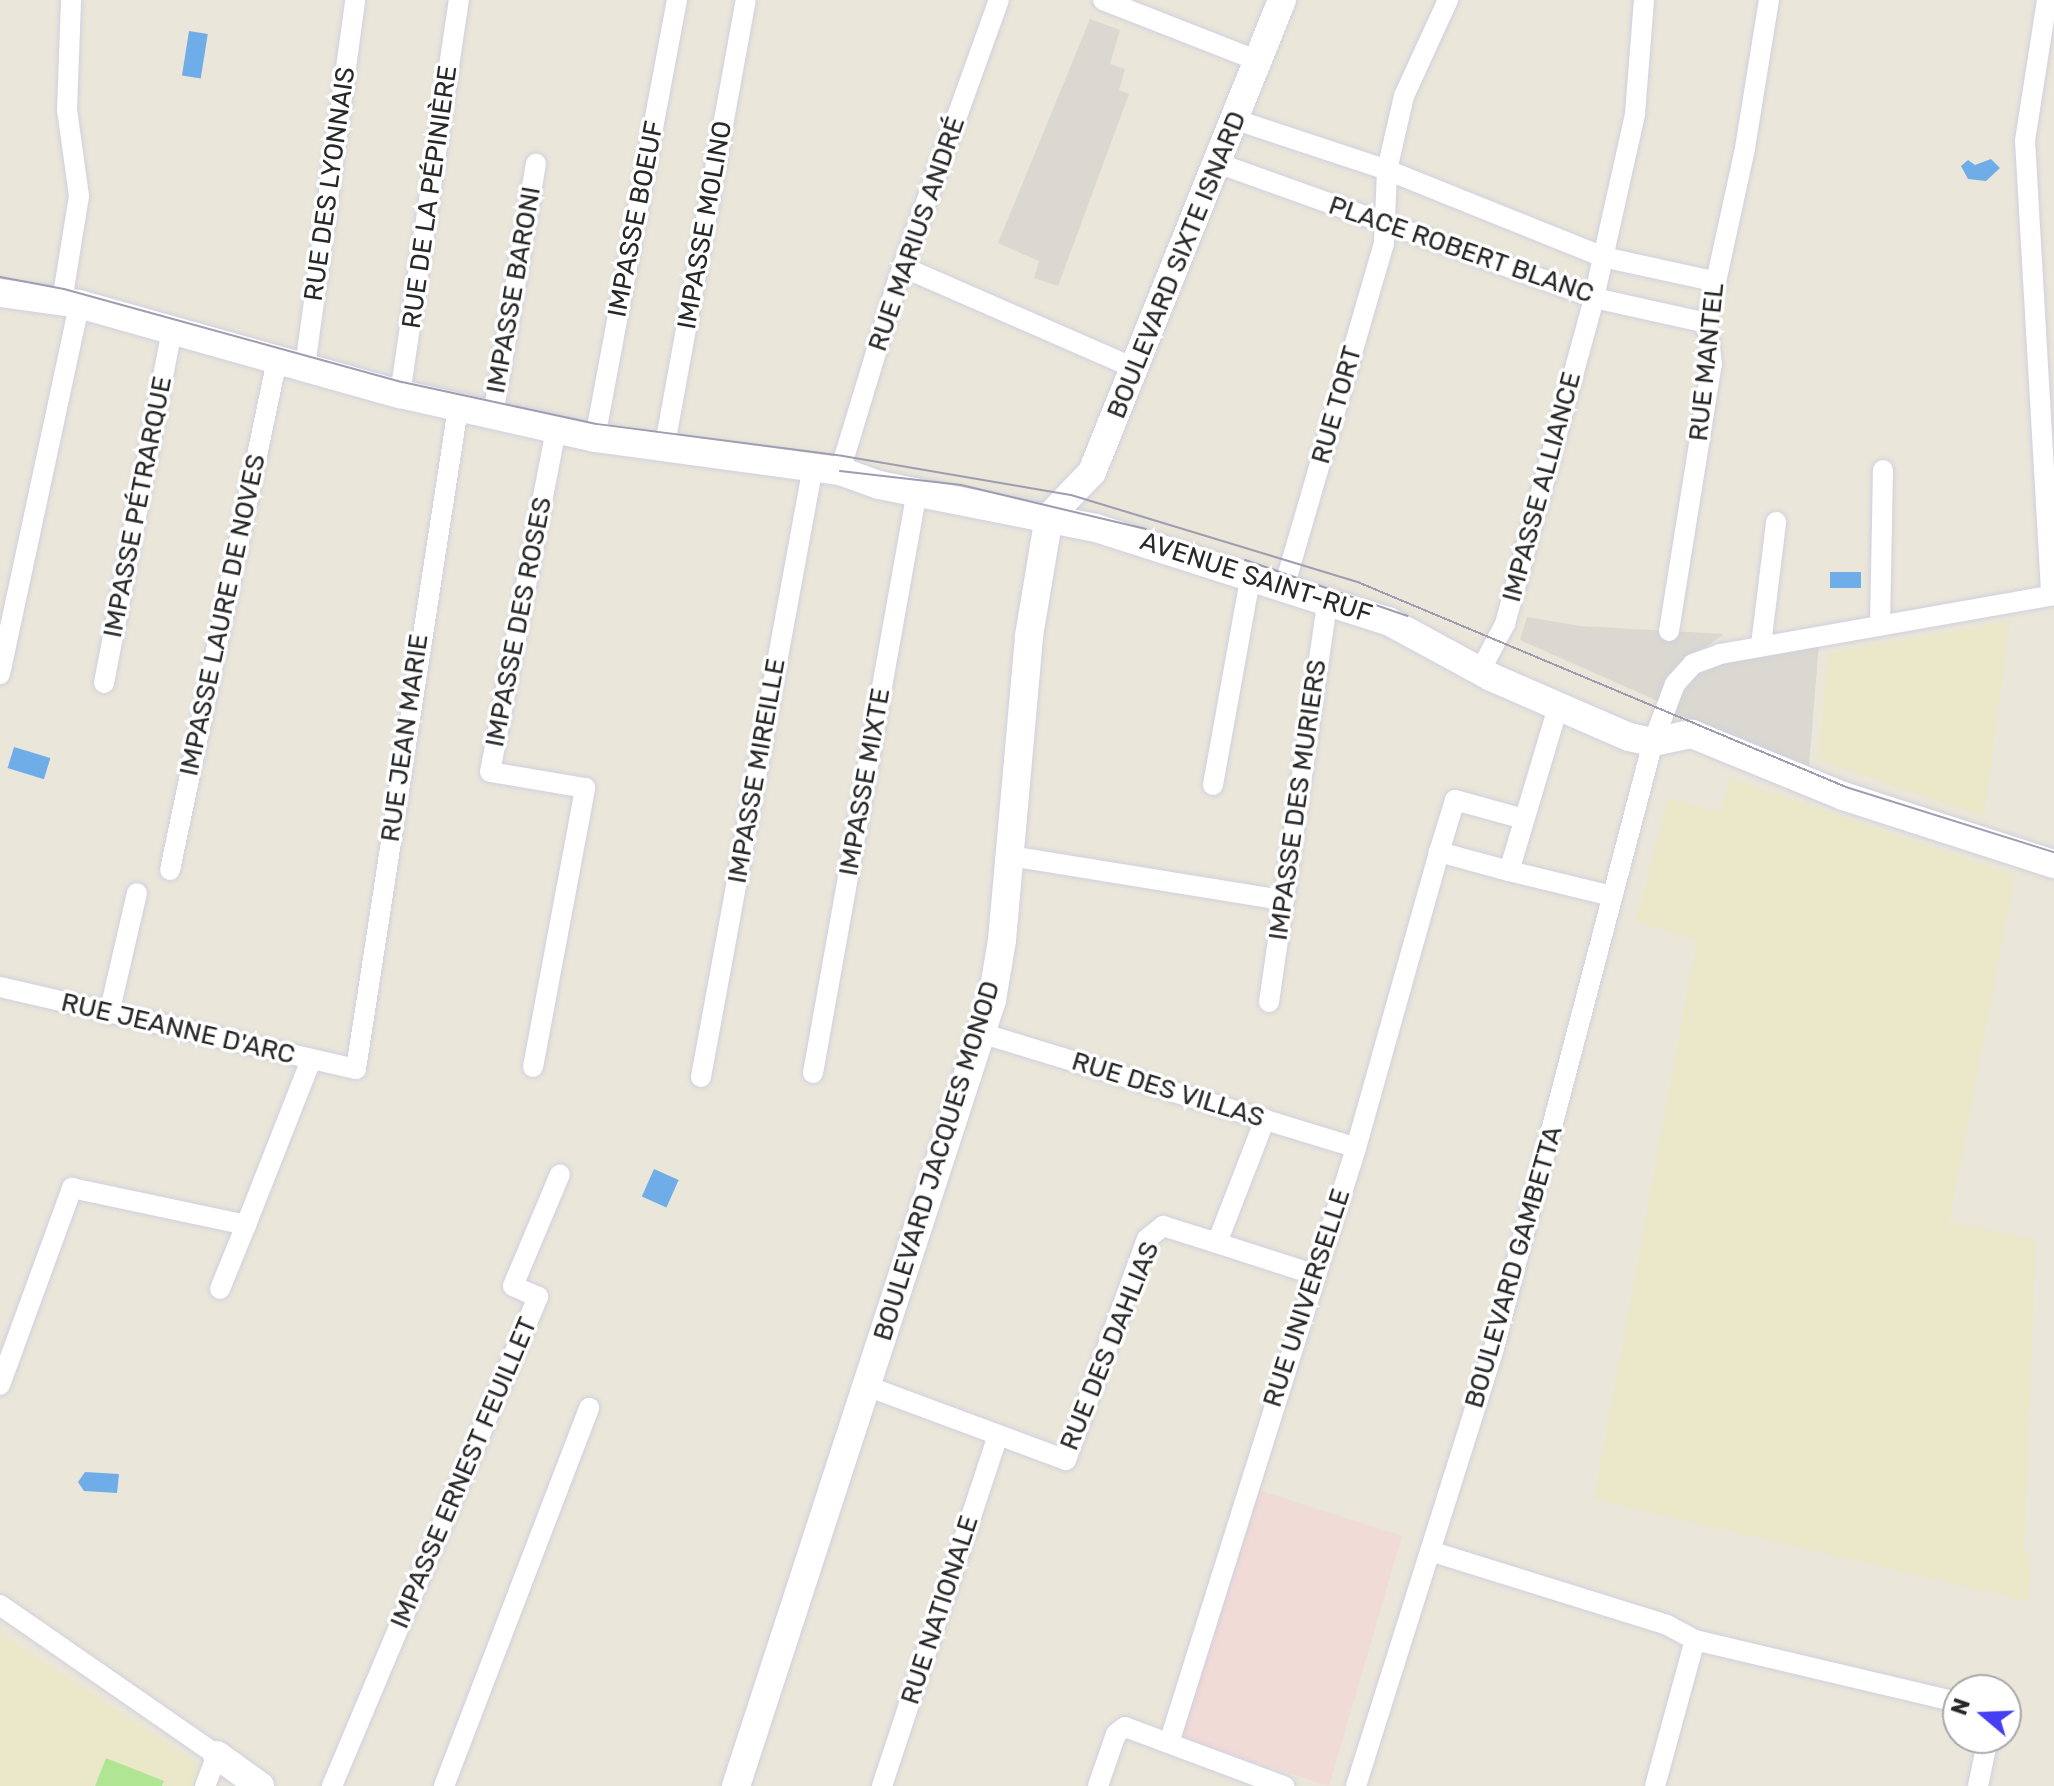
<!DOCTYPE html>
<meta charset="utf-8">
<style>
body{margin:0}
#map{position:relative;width:2054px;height:1786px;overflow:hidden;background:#eae6d9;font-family:Rubik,sans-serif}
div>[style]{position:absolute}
.education>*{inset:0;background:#ebe8c9}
.medical>*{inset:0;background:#f1dbd6}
.pitch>*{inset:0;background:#b0e693}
.plaza>*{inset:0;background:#dad8d0}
.water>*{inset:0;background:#6fade9;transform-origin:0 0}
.roads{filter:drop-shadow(0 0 2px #d0cfe0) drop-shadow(0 0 2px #d0cfe0)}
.street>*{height:20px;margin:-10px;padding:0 10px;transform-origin:10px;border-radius:10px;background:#fff}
.secondary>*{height:28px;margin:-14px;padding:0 14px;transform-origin:14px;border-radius:14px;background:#fff}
.tram>*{height:2px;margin:-1px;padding:0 1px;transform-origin:1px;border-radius:1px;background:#9e9db1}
span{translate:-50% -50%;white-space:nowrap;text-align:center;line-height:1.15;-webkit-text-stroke:7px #fff;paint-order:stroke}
.street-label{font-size:26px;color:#282828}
.north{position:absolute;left:1942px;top:1674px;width:80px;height:80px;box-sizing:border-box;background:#fff;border:2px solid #a9a9a9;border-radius:50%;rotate:289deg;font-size:22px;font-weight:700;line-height:32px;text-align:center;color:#282828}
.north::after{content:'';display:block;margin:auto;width:28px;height:36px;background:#463ef2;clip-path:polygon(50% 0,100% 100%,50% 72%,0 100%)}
</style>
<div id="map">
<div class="education">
<i style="clip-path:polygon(2010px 621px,1984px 816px,1818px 760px,1828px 653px)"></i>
<i style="clip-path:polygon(1729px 778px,2015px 875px,1949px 1222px,2036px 1240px,2024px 1554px,2030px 1553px,2029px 1601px,1594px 1499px,1697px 939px,1636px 922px,1668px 799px,1721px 812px)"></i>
<i style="clip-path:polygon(0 1633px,200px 1765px,192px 1786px,0 1786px)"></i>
</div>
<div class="medical">
<i style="clip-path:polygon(1252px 1488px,1402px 1536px,1329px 1786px,1181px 1738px,1178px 1729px)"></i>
</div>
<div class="pitch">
<i style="clip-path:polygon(106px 1758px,164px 1781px,162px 1786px,95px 1786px)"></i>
</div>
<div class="plaza">
<i style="clip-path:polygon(1090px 19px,1120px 30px,1110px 64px,1125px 69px,1119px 90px,1129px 94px,1058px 286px,1034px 278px,1039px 261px,998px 243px)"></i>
<i style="clip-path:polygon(1527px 617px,1580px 626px,1724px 634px,1673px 671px,1660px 702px,1520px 640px)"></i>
<i style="clip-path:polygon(1819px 644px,1809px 766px,1670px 712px,1699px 667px)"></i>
</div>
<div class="water">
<i style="left:189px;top:31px;width:19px;height:45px;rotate:9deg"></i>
<i style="clip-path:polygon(1991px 159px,2000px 168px,1986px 181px,1968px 179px,1961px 166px,1968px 160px,1975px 165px)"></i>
<i style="left:1830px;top:572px;width:31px;height:16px"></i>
<i style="left:14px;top:747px;width:38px;height:22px;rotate:17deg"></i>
<i style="left:654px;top:1169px;width:27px;height:30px;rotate:24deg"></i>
<i style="clip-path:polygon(85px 1472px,119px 1474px,117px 1493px,84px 1491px,78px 1482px)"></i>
</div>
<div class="roads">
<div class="street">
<i style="left:1103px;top:0;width:168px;rotate:21.4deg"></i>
<i style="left:2047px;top:0;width:142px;rotate:98.9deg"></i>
<i style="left:2025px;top:140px;width:456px;rotate:86.7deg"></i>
<i style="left:1236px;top:120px;width:159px;rotate:18.3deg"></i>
<i style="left:1387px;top:170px;width:233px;rotate:21.9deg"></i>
<i style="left:1603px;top:257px;width:113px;rotate:12.3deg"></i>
<i style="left:1220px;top:164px;width:397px;rotate:19.7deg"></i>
<i style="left:1594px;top:298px;width:116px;rotate:12.5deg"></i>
<i style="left:903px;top:267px;width:255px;rotate:23.6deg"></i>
<i style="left:62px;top:301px;width:106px;rotate:-80.8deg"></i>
<i style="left:79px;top:196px;width:87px;rotate:-97.9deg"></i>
<i style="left:67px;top:110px;width:110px;rotate:-87.9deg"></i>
<i style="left:305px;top:367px;width:370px;rotate:-82.2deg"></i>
<i style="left:400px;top:394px;width:398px;rotate:-81.5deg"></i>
<i style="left:493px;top:415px;width:255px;rotate:-80.3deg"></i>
<i style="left:595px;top:438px;width:446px;rotate:-79.4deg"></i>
<i style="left:664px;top:450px;width:457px;rotate:-79.7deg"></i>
<i style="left:840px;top:471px;width:196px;rotate:-73.1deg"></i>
<i style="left:897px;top:283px;width:301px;rotate:-70.2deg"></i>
<i style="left:1285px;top:584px;width:355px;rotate:-73.8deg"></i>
<i style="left:1384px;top:243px;width:73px;rotate:-87.6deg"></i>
<i style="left:1387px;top:170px;width:76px;rotate:-77.1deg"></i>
<i style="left:1404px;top:96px;width:106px;rotate:-65.4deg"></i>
<i style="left:1880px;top:625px;width:155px;rotate:-88.9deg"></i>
<i style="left:1669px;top:631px;width:270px;rotate:-80.9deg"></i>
<i style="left:1712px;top:364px;width:41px;rotate:-97deg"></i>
<i style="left:1707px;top:323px;width:179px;rotate:-77.7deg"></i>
<i style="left:1745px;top:148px;width:150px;rotate:-80.8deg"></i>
<i style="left:1761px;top:645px;width:124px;rotate:-83deg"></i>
<i style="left:1480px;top:671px;width:53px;rotate:-62deg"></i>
<i style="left:1505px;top:624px;width:338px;rotate:-74.7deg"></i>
<i style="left:1594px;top:298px;width:189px;rotate:-77.4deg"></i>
<i style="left:1635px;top:114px;width:114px;rotate:-85.5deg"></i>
<i style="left:0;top:674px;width:378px;rotate:-77.9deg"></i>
<i style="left:104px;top:683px;width:359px;rotate:-79.1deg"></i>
<i style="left:1558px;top:707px;width:171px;rotate:106.6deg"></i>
<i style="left:1509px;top:871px;width:106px;rotate:13.6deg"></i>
<i style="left:1213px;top:785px;width:215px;rotate:-79.8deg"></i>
<i style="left:1010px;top:856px;width:277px;rotate:9.2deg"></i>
<i style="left:170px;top:870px;width:521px;rotate:-78.15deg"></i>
<i style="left:1509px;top:871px;width:73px;rotate:-164.8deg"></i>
<i style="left:1439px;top:852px;width:54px;rotate:-72.9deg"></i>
<i style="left:1455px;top:800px;width:72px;rotate:15.4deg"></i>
<i style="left:0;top:987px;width:365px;rotate:13deg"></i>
<i style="left:356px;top:1069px;width:669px;rotate:-81.23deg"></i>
<i style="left:1269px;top:1002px;width:409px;rotate:-81.7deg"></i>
<i style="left:109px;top:1014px;width:124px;rotate:-77deg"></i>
<i style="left:981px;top:1033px;width:392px;rotate:17deg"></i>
<i style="left:533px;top:1067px;width:284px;rotate:-79.4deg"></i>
<i style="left:585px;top:788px;width:96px;rotate:-170.4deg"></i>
<i style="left:490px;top:772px;width:349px;rotate:-79.1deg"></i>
<i style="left:813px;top:1073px;width:591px;rotate:-79.87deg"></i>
<i style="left:701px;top:1077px;width:621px;rotate:-79.61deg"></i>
<i style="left:1217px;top:1243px;width:101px;rotate:17.9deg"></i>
<i style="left:220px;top:1289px;width:69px;rotate:-67.9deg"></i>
<i style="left:0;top:1385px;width:210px;rotate:-69.9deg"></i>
<i style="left:72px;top:1188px;width:178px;rotate:12deg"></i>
<i style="left:246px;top:1225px;width:177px;rotate:-68.5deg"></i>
<i style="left:867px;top:1386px;width:212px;rotate:20.4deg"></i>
<i style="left:1066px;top:1460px;width:235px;rotate:-69.9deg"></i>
<i style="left:1147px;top:1239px;width:21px;rotate:-39deg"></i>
<i style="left:1163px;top:1226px;width:57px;rotate:17.5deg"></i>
<i style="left:1217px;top:1243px;width:133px;rotate:-68.8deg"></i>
<i style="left:1430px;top:1551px;width:248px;rotate:17.3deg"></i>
<i style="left:1667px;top:1625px;width:32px;rotate:28deg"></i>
<i style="left:1695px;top:1640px;width:270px;rotate:13.3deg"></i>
<i style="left:0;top:1605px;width:264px;rotate:34.7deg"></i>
<i style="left:217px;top:1755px;width:33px;rotate:111deg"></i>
<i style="left:1169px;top:1743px;width:624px;rotate:-72.55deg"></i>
<i style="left:1356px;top:1148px;width:307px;rotate:-74.3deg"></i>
<i style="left:332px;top:1786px;width:531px;rotate:-67.16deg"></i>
<i style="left:538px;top:1297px;width:27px;rotate:-156deg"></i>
<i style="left:513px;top:1286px;width:121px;rotate:-67.2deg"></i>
<i style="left:444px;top:1786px;width:405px;rotate:-69deg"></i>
<i style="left:882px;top:1786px;width:370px;rotate:-71.7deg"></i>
<i style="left:1098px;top:1786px;width:55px;rotate:-70.9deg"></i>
<i style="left:1116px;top:1734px;width:11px;rotate:-38deg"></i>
<i style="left:1125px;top:1727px;width:170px;rotate:20.4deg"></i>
<i style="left:1356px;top:1786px;width:459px;rotate:-72.5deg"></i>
<i style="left:1494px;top:1348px;width:627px;rotate:-75.3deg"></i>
<i style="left:1653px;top:742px;width:62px;rotate:-69.2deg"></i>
<i style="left:1675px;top:684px;width:27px;rotate:-48deg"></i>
<i style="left:1693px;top:664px;width:29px;rotate:-20deg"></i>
<i style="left:1720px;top:654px;width:339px;rotate:-10deg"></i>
<i style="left:1655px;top:1786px;width:151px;rotate:-74.7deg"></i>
<i style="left:1978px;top:1786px;width:49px;rotate:-78.2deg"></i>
</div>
<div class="secondary">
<i style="left:0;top:293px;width:80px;rotate:7.9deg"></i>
<i style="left:79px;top:304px;width:333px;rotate:15.7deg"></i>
<i style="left:400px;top:394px;width:200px;rotate:12.7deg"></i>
<i style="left:595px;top:438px;width:247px;rotate:7.7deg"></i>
<i style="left:840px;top:471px;width:41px;rotate:19.7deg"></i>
<i style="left:879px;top:485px;width:221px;rotate:11.2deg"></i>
<i style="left:1096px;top:528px;width:306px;rotate:17.7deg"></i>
<i style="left:1388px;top:621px;width:117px;rotate:28.5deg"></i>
<i style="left:1491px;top:677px;width:150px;rotate:23.5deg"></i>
<i style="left:1629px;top:737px;width:25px;rotate:12deg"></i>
<i style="left:1653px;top:742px;width:40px;rotate:-12deg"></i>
<i style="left:1692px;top:734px;width:163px;rotate:22.3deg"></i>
<i style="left:1843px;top:796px;width:222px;rotate:17.9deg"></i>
<i style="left:1049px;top:517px;width:62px;rotate:-46.3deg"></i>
<i style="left:1092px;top:472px;width:509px;rotate:-68.07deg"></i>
<i style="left:217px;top:1755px;width:53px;rotate:35.8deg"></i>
<i style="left:736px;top:1786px;width:827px;rotate:-71.96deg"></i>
<i style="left:992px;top:1000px;width:61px;rotate:-80.5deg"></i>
<i style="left:1002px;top:940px;width:305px;rotate:-84.9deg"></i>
<i style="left:1029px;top:636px;width:121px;rotate:-80.5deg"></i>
</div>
</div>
<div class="tram">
<i style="left:0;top:277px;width:65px;rotate:10.6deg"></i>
<i style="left:64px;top:289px;width:351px;rotate:15.4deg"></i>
<i style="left:402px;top:382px;width:199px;rotate:12.2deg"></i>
<i style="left:597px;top:424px;width:248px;rotate:7.4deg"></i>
<i style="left:843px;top:456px;width:231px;rotate:9.7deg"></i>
<i style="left:1071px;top:495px;width:302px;rotate:16.9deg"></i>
<i style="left:1360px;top:583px;width:527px;rotate:22.77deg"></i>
<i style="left:1846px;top:787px;width:218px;rotate:17.4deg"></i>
<i style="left:840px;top:471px;width:122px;rotate:6.6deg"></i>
<i style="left:961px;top:485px;width:190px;rotate:13.4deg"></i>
<i style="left:1245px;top:560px;width:172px;rotate:19deg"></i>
</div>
<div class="street-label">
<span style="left:330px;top:184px;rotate:-82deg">RUE DES LYONNAIS</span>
<span style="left:430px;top:197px;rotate:-82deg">RUE DE LA PÉPINIÈRE</span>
<span style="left:636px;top:219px;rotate:-79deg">IMPASSE BOEUF</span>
<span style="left:705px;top:225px;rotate:-80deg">IMPASSE MOLINO</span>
<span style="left:917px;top:234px;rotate:-71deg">RUE MARIUS ANDRÉ</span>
<span style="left:1461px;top:250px;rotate:19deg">PLACE ROBERT BLANC</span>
<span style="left:1177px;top:265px;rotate:-68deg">BOULEVARD SIXTE ISNARD</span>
<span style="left:514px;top:290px;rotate:-80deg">IMPASSE BARONI</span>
<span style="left:1707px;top:362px;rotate:-84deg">RUE MANTEL</span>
<span style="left:1337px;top:405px;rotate:-74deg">RUE TORT</span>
<span style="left:1542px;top:487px;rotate:-75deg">IMPASSE ALLIANCE</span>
<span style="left:138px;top:507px;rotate:-79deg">IMPASSE PÉTRARQUE</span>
<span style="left:1256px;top:578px;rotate:18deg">AVENUE SAINT-RUF</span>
<span style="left:223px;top:615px;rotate:-78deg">IMPASSE LAURE DE NOVES</span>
<span style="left:519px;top:622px;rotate:-79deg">IMPASSE DES ROSES</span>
<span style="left:405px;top:738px;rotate:-82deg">RUE JEAN MARIE</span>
<span style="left:757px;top:771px;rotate:-80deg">IMPASSE MIREILLE</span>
<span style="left:865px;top:782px;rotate:-80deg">IMPASSE MIXTE</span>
<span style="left:1298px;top:800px;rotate:-82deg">IMPASSE DES MURIERS</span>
<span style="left:178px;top:1029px;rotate:13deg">RUE JEANNE D'ARC</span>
<span style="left:1168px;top:1090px;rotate:17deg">RUE DES VILLAS</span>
<span style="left:937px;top:1161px;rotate:-73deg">BOULEVARD JACQUES MONOD</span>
<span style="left:1514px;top:1267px;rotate:-74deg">BOULEVARD GAMBETTA</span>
<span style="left:1307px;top:1298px;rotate:-72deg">RUE UNIVERSELLE</span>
<span style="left:1110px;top:1346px;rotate:-68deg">RUE DES DAHLIAS</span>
<span style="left:464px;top:1473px;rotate:-67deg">IMPASSE ERNEST FEUILLET</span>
<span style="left:940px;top:1610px;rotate:-72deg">RUE NATIONALE</span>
</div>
<div class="north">N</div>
</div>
